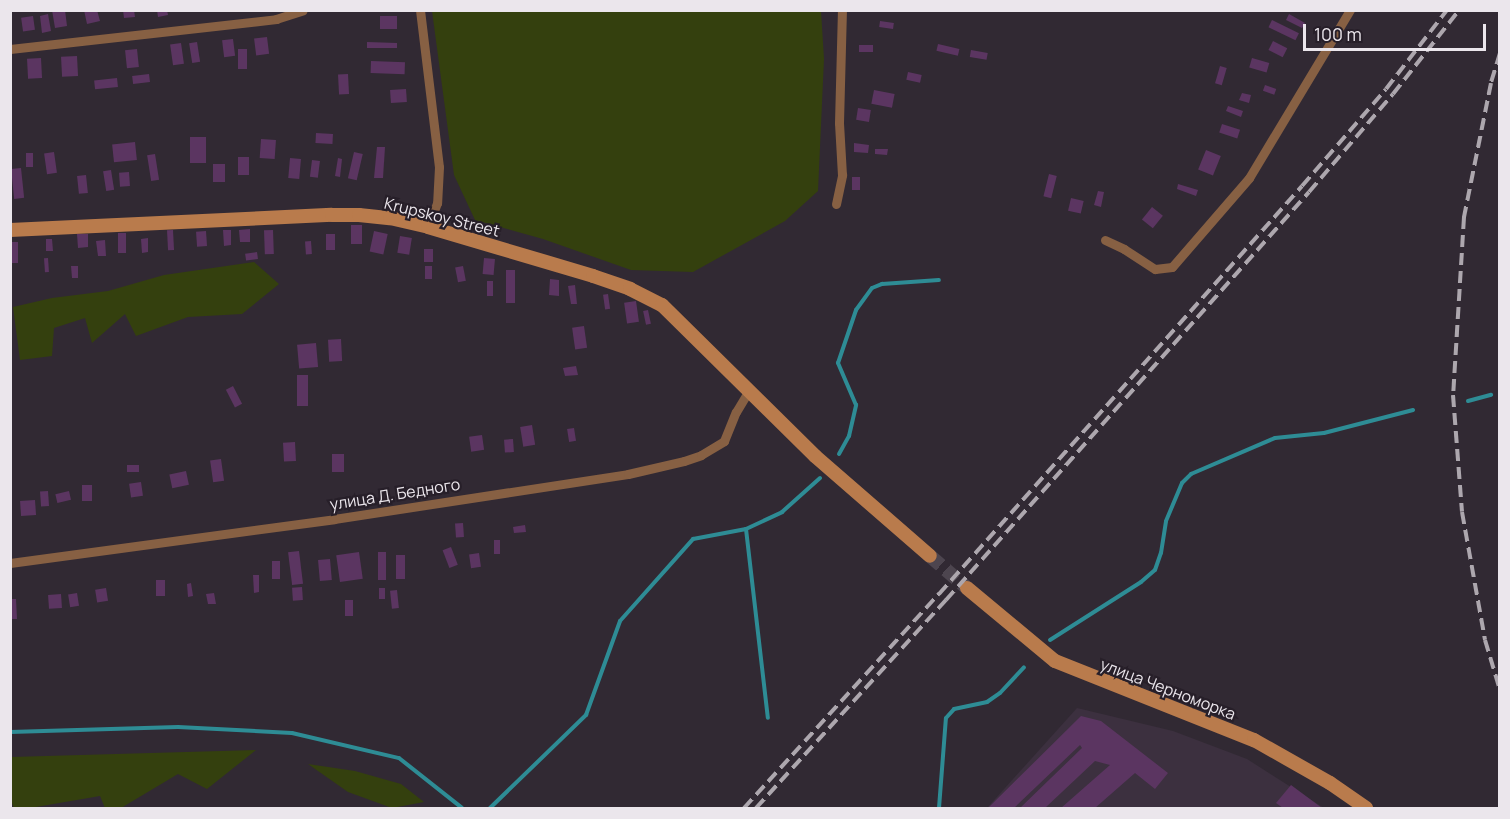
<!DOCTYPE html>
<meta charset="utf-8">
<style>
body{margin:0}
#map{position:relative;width:1510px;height:819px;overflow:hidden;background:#312933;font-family:Manrope,sans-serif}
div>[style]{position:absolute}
.built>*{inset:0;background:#3c303f}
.green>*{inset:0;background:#34400e}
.stream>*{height:4px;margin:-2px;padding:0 2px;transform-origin:2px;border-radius:2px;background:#2e8c95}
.building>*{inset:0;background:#5b3561;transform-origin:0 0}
.secondary-tunnel>*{height:14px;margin-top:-7px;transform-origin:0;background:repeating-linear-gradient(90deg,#4d454f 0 14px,transparent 0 21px)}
.street>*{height:9px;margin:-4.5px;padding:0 4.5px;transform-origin:4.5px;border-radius:4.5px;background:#876043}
.secondary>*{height:14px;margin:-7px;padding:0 7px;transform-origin:7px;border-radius:7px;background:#b97b4c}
.rail>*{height:4px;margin-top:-2px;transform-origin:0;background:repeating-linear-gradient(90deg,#ada7ae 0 12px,transparent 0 18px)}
span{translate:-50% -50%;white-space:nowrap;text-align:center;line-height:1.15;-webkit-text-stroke:4.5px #271f29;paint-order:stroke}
.street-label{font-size:16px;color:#ebe6ec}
.frame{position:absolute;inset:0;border:12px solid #ebe6ec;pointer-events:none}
.scale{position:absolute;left:1303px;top:24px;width:183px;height:27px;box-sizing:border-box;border:3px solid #ebe6ec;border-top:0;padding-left:8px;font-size:18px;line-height:21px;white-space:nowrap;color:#ebe6ec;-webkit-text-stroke:4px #271f29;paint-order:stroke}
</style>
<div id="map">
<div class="built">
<i style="clip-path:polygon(1077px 708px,1173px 731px,1247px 759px,1324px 808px,987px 808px)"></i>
</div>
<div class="green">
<i style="clip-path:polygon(432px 11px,821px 11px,824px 59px,818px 191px,785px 221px,693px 272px,631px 270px,543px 239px,475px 220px,454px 175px)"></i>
<i style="clip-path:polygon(254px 262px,279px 284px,242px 314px,188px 317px,136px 336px,125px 314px,92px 343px,85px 318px,54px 328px,52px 356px,20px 360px,13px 307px,52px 298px,108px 291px,164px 275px)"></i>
<i style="clip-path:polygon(256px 750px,207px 789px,178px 774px,121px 808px,105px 808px,100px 796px,30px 808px,14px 808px,11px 801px,11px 757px)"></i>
<i style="clip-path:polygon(308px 764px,355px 771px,401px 784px,424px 802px,392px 808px,348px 792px)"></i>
</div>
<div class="stream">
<i style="left:1468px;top:401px;width:24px;rotate:-15deg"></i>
<i style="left:839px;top:454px;width:21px;rotate:-61deg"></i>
<i style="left:849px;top:436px;width:32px;rotate:-77deg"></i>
<i style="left:856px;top:405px;width:46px;rotate:-113.2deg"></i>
<i style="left:838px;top:363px;width:56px;rotate:-71.2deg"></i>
<i style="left:856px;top:310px;width:27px;rotate:-54deg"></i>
<i style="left:872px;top:288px;width:11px;rotate:-22deg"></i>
<i style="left:882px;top:284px;width:57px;rotate:-4deg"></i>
<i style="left:746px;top:529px;width:190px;rotate:83.4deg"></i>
<i style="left:1050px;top:640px;width:108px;rotate:-32.5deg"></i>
<i style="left:1141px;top:582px;width:18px;rotate:-41deg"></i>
<i style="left:1155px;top:570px;width:18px;rotate:-71deg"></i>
<i style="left:1161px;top:553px;width:32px;rotate:-81deg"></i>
<i style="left:1166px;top:521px;width:41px;rotate:-67.2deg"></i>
<i style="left:1182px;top:483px;width:13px;rotate:-45deg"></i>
<i style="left:1191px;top:474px;width:91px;rotate:-23.2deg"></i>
<i style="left:1275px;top:438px;width:49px;rotate:-5.8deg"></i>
<i style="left:1324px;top:433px;width:92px;rotate:-14.5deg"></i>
<i style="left:10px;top:732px;width:168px;rotate:-1.7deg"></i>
<i style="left:178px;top:727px;width:114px;rotate:3deg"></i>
<i style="left:292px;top:733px;width:110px;rotate:13.2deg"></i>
<i style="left:399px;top:758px;width:80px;rotate:38.4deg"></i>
<i style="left:490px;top:808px;width:134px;rotate:-44.1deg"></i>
<i style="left:586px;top:715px;width:100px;rotate:-70.1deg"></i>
<i style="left:620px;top:621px;width:110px;rotate:-48.3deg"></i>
<i style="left:693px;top:539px;width:54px;rotate:-10.7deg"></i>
<i style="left:746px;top:529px;width:40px;rotate:-25deg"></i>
<i style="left:782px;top:512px;width:51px;rotate:-41.8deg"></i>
<i style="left:939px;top:808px;width:90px;rotate:-85.6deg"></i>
<i style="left:946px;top:718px;width:12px;rotate:-48deg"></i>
<i style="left:954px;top:709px;width:34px;rotate:-12deg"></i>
<i style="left:987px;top:702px;width:16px;rotate:-35deg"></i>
<i style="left:1000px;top:693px;width:35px;rotate:-47deg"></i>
</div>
<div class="building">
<i style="clip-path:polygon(52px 10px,65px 10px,67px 26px,55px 28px)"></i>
<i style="clip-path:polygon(84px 10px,97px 10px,100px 21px,87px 24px)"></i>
<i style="clip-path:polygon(123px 10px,134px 10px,135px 17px,124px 18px)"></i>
<i style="clip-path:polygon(157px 10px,167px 10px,168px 15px,158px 17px)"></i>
<i style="clip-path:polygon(48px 14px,51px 31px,42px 33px,40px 16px)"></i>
<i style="clip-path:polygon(1289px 14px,1305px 23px,1302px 28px,1286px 20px)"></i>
<i style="left:33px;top:16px;width:14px;height:12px;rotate:82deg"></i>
<i style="left:380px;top:16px;width:17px;height:13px"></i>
<i style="left:1272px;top:20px;width:30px;height:8px;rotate:26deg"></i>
<i style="left:880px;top:21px;width:14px;height:6px;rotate:8deg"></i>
<i style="left:267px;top:37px;width:17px;height:13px;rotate:83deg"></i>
<i style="left:233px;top:39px;width:17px;height:11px;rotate:83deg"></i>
<i style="left:1273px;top:41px;width:16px;height:10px;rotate:27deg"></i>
<i style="left:197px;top:42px;width:20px;height:8px;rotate:81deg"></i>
<i style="clip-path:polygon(367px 42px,397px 43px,397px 48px,367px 48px)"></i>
<i style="left:181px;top:43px;width:21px;height:11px;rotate:82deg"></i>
<i style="left:938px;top:44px;width:22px;height:7px;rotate:13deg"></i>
<i style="left:859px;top:45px;width:14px;height:7px"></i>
<i style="left:137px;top:49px;width:18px;height:12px;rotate:84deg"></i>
<i style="left:238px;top:49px;width:9px;height:20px"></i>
<i style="left:971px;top:50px;width:17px;height:7px;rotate:10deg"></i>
<i style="left:77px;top:56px;width:20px;height:16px;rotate:87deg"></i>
<i style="left:41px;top:58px;width:20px;height:14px;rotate:87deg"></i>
<i style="left:1252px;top:58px;width:18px;height:10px;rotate:16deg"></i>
<i style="left:371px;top:61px;width:34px;height:12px;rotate:2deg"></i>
<i style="left:1220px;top:66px;width:7px;height:18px;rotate:16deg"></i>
<i style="left:908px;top:72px;width:14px;height:8px;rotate:12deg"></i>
<i style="left:149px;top:74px;width:8px;height:17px;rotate:83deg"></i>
<i style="left:348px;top:74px;width:20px;height:10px;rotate:87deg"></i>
<i style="left:117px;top:78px;width:9px;height:23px;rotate:84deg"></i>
<i style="left:1265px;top:85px;width:12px;height:6px;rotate:20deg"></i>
<i style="left:406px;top:89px;width:13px;height:16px;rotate:86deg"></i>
<i style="left:874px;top:90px;width:21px;height:14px;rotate:11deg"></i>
<i style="clip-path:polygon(1242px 93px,1251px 95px,1249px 103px,1239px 100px)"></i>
<i style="clip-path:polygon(1228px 106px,1243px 111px,1241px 117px,1226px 111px)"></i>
<i style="left:858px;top:108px;width:13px;height:12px;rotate:9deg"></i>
<i style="left:1222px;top:124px;width:19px;height:9px;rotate:18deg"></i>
<i style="left:316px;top:133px;width:17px;height:10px;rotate:3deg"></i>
<i style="left:190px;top:137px;width:16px;height:26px"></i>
<i style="left:261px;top:139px;width:15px;height:19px;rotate:4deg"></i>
<i style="left:135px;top:142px;width:18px;height:23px;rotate:84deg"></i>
<i style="clip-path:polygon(854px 143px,869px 145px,868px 153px,854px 152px)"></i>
<i style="clip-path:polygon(377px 147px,385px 147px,383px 178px,374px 178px)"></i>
<i style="clip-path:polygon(875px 149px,888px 149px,887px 155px,875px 154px)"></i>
<i style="left:1206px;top:150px;width:16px;height:21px;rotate:22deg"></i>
<i style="left:54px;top:152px;width:21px;height:10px;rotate:82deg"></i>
<i style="left:354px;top:152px;width:9px;height:27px;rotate:13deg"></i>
<i style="left:26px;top:153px;width:7px;height:14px"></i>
<i style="left:155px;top:154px;width:26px;height:8px;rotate:81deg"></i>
<i style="left:238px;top:157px;width:11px;height:18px"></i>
<i style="left:290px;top:158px;width:11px;height:20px;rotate:5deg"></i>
<i style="clip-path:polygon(338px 158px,342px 159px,340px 177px,335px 176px)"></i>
<i style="left:312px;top:160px;width:8px;height:17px;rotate:7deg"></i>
<i style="left:213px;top:164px;width:12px;height:18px"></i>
<i style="left:21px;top:168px;width:30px;height:10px;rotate:84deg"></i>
<i style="left:111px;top:170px;width:20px;height:8px;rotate:81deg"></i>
<i style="left:129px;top:172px;width:14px;height:10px;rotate:86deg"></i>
<i style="left:1049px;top:174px;width:8px;height:23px;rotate:14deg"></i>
<i style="left:86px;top:175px;width:18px;height:9px;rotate:84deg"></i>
<i style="left:852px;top:177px;width:8px;height:13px"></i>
<i style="clip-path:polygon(1178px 184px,1198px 190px,1196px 196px,1177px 189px)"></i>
<i style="clip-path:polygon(1098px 191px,1104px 192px,1101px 207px,1094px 205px)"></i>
<i style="left:1071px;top:198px;width:13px;height:13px;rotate:13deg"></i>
<i style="left:1152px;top:207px;width:14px;height:16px;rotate:39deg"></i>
<i style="left:351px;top:225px;width:11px;height:19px"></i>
<i style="clip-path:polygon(250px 229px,250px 242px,240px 242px,239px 230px)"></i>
<i style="left:173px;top:230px;width:20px;height:6px;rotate:87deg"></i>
<i style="clip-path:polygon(223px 230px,231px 230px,231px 245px,224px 246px)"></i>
<i style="left:273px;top:230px;width:24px;height:9px;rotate:88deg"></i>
<i style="left:206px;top:231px;width:15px;height:10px;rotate:86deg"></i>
<i style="left:374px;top:231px;width:14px;height:21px;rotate:12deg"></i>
<i style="left:118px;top:233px;width:8px;height:20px"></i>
<i style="clip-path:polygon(77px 234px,88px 234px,88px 247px,78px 248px)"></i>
<i style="left:326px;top:234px;width:9px;height:16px"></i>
<i style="left:400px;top:236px;width:12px;height:17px;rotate:9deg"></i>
<i style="clip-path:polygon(148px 238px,148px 252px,142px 253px,141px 239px)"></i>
<i style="clip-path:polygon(46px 239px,52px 239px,53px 251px,46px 251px)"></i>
<i style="clip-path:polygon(105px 240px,106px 256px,98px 256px,96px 241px)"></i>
<i style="left:311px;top:241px;width:13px;height:6px;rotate:86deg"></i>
<i style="left:11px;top:242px;width:7px;height:21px"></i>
<i style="left:424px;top:249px;width:9px;height:13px"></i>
<i style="left:257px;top:252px;width:7px;height:12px;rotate:82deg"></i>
<i style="left:48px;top:258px;width:14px;height:4px;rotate:86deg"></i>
<i style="left:484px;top:258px;width:11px;height:16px;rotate:5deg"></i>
<i style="clip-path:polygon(71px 266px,78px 266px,78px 278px,72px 278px)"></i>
<i style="left:425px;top:266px;width:7px;height:13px"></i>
<i style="left:463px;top:266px;width:15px;height:8px;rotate:79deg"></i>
<i style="left:506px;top:270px;width:9px;height:33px"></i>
<i style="clip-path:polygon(550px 279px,559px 280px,559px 296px,549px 295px)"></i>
<i style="left:493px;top:281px;width:15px;height:6px;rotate:90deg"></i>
<i style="clip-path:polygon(575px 285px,577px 304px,571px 304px,568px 286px)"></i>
<i style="left:608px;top:294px;width:15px;height:5px;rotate:82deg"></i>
<i style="left:636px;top:301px;width:21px;height:12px;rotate:82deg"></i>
<i style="left:648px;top:310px;width:14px;height:5px;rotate:78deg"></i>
<i style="left:584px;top:326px;width:22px;height:12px;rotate:82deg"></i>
<i style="left:341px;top:339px;width:22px;height:13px;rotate:87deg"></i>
<i style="left:316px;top:343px;width:24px;height:19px;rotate:85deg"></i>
<i style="clip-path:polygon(576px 366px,578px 375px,565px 376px,563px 368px)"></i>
<i style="left:297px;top:375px;width:11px;height:31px"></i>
<i style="left:233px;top:386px;width:20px;height:8px;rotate:63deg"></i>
<i style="left:532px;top:425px;width:20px;height:12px;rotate:81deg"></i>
<i style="left:574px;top:428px;width:13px;height:7px;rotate:81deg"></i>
<i style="left:482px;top:435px;width:15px;height:13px;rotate:82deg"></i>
<i style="left:513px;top:439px;width:13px;height:9px;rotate:86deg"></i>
<i style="left:295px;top:442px;width:19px;height:12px;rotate:87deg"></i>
<i style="left:332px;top:454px;width:12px;height:18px"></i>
<i style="left:221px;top:459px;width:22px;height:11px;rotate:82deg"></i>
<i style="left:139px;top:465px;width:7px;height:12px;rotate:90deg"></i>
<i style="left:186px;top:471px;width:14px;height:17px;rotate:78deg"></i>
<i style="left:141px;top:482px;width:14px;height:12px;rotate:82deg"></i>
<i style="left:92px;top:485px;width:16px;height:10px;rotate:90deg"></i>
<i style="left:48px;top:491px;width:15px;height:8px;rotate:86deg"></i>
<i style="left:69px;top:491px;width:9px;height:14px;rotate:77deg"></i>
<i style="left:35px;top:500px;width:15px;height:15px;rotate:86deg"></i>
<i style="left:463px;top:523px;width:14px;height:8px;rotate:86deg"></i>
<i style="clip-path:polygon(525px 525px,526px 532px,514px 533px,513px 527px)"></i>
<i style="left:494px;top:540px;width:6px;height:14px"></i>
<i style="left:451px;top:547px;width:19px;height:9px;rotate:69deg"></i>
<i style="left:299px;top:551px;width:33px;height:11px;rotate:83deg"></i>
<i style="left:359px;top:552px;width:27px;height:23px;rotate:82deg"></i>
<i style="left:378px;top:552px;width:8px;height:28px"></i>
<i style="left:479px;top:553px;width:14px;height:10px;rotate:82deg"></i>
<i style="left:396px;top:555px;width:9px;height:24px"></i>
<i style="left:330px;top:559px;width:21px;height:12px;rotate:85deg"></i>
<i style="left:272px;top:561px;width:8px;height:18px"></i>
<i style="clip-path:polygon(253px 575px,259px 575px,259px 592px,254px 593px)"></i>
<i style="left:156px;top:580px;width:9px;height:16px"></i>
<i style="clip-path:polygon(191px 583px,193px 596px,188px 597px,187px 584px)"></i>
<i style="left:302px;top:587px;width:13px;height:10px;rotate:86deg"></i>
<i style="left:106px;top:588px;width:13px;height:11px;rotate:81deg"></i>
<i style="left:379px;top:588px;width:6px;height:11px"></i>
<i style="left:397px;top:590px;width:18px;height:7px;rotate:84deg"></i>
<i style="left:77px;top:593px;width:13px;height:9px;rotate:81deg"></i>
<i style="clip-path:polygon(214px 593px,216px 604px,208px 604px,206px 594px)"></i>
<i style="left:61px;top:594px;width:14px;height:13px;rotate:86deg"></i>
<i style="clip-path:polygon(10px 599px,16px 599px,17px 619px,10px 619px)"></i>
<i style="left:345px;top:600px;width:8px;height:16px"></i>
<i style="clip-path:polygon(1081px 716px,1101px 721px,1168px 773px,1155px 789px,1135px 773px,1095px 808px,1061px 808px,1110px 765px,1095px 761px,1045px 808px,1020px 808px,1082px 748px,1080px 745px,1014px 808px,988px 808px)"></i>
<i style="clip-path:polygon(1291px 785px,1322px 808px,1283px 808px,1276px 803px)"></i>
</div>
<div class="secondary-tunnel">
<i style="left:930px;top:556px;width:49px;rotate:40.9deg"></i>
</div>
<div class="street">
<i style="left:420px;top:10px;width:158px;rotate:83.1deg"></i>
<i style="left:439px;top:167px;width:36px;rotate:93deg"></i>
<i style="left:437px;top:203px;width:26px;rotate:111deg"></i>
<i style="left:10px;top:49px;width:268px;rotate:-6.4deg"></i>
<i style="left:276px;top:19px;width:28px;rotate:-18deg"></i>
<i style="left:836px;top:204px;width:30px;rotate:-78deg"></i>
<i style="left:842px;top:175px;width:52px;rotate:-93.3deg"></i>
<i style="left:839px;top:123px;width:113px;rotate:-88.5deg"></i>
<i style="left:1105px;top:240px;width:21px;rotate:25deg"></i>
<i style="left:1124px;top:249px;width:37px;rotate:33deg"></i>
<i style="left:1155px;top:269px;width:17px;rotate:-7deg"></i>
<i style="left:1172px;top:267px;width:118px;rotate:-49.1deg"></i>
<i style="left:1249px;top:178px;width:196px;rotate:-59deg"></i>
<i style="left:10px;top:563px;width:327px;rotate:-7.7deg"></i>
<i style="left:334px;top:519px;width:297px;rotate:-8.7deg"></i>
<i style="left:628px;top:474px;width:57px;rotate:-13.1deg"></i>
<i style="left:684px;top:461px;width:18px;rotate:-19deg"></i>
<i style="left:701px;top:455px;width:27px;rotate:-31deg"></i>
<i style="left:724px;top:441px;width:31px;rotate:-68deg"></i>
<i style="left:736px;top:412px;width:23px;rotate:-59deg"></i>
</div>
<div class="secondary">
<i style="left:10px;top:230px;width:322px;rotate:-2.7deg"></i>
<i style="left:332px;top:215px;width:27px"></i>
<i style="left:359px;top:215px;width:31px;rotate:6deg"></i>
<i style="left:390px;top:218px;width:39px;rotate:13deg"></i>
<i style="left:428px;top:227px;width:172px;rotate:16.5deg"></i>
<i style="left:593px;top:276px;width:39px;rotate:19deg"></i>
<i style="left:630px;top:289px;width:36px;rotate:27deg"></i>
<i style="left:662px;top:305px;width:215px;rotate:44.6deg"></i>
<i style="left:815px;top:456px;width:152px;rotate:41deg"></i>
<i style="left:967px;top:588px;width:114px;rotate:39.7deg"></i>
<i style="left:1055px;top:661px;width:214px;rotate:21.7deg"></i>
<i style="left:1254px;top:740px;width:87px;rotate:29.5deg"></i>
<i style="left:1330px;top:783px;width:44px;rotate:34.8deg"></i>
</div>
<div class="rail">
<i style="left:1500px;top:53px;width:31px;rotate:107deg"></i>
<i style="left:1491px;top:83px;width:137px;rotate:101.4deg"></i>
<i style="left:1464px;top:217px;width:178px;rotate:93.5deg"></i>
<i style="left:1453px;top:395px;width:117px;rotate:85.6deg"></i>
<i style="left:1462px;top:512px;width:130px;rotate:79.8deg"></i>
<i style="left:1485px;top:640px;width:52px;rotate:73.3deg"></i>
<i style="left:744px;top:808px;width:290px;rotate:-47.7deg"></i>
<i style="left:939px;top:594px;width:546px;rotate:-48.34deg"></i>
<i style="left:1302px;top:186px;width:128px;rotate:-49.1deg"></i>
<i style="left:1386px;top:89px;width:100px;rotate:-52.3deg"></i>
<i style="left:756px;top:808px;width:282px;rotate:-47.6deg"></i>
<i style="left:946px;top:600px;width:546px;rotate:-48.34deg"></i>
<i style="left:1309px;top:192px;width:129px;rotate:-49.4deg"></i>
<i style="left:1393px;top:94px;width:107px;rotate:-51.8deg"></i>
</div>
<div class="street-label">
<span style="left:442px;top:217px;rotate:14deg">Krupskoy Street</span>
<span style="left:395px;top:494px;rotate:-9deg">улица Д. Бедного</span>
<span style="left:1168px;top:689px;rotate:21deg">улица Черноморка</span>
</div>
<div class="frame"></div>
<div class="scale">100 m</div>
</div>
